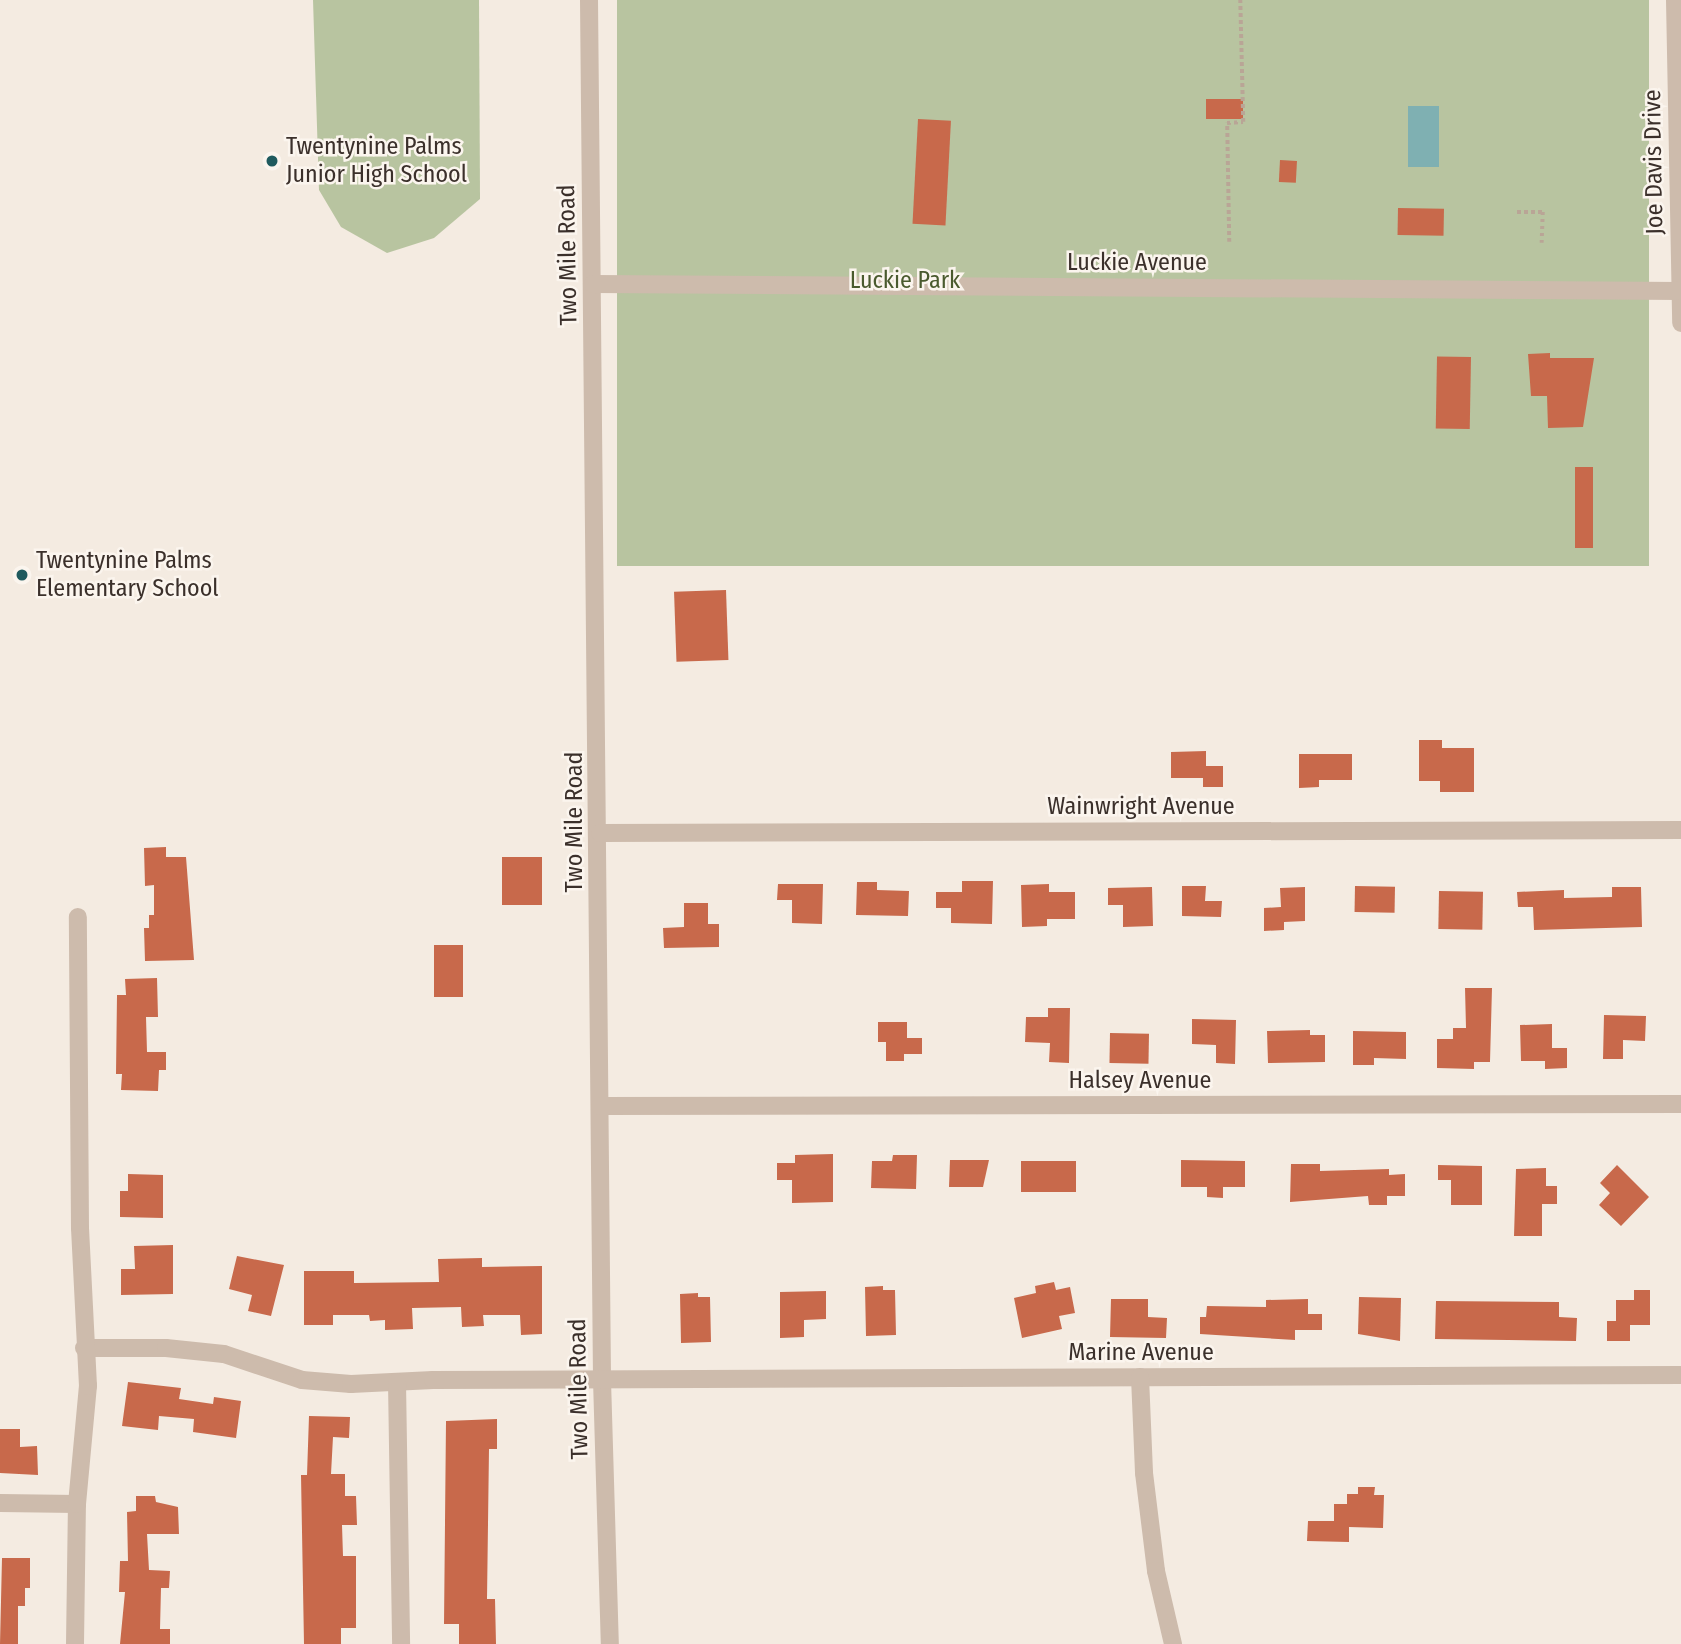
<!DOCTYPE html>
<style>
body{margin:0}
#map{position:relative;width:1681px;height:1644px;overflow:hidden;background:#f4ebe1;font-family:"Fira Sans Condensed",sans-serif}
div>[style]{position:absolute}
.green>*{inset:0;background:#b8c4a0;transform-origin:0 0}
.water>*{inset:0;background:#7fb0b2;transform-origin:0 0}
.building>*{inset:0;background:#c8694b;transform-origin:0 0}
.path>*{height:3.5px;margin-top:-1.75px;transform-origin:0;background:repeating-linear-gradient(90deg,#b9a596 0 3.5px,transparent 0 7px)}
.minor>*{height:18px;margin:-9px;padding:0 9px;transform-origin:9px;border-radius:9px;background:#cdbbac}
.dots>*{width:19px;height:19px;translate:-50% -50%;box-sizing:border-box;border:4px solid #fbf5ee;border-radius:50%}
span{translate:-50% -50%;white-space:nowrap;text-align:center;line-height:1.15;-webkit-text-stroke:5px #fbf5ee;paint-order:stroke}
.poi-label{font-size:24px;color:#3b302b}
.left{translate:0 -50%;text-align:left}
.street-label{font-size:24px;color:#3b302b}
.park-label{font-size:24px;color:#4a5a2e}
</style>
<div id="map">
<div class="green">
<i style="clip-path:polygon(313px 0,479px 0,480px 199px,434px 238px,387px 253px,341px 227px,319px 190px)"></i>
<i style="left:617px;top:0;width:1032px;height:566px"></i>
</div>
<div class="water">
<i style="left:1408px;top:106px;width:31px;height:61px"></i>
</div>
<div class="building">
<i style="left:1243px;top:99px;width:20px;height:37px;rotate:90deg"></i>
<i style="left:918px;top:119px;width:33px;height:105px;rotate:3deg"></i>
<i style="left:1280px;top:160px;width:17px;height:22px;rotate:3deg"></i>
<i style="left:1398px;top:208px;width:46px;height:27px;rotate:1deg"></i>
<i style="clip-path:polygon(1550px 353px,1550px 358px,1594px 358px,1583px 427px,1548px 428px,1547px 396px,1531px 396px,1528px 354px)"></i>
<i style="left:1471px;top:357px;width:72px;height:34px;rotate:91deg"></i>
<i style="left:1575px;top:467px;width:18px;height:81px"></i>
<i style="left:726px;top:590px;width:70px;height:52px;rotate:88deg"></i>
<i style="clip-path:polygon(1419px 740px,1442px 740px,1442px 748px,1474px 748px,1474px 792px,1440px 792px,1440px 781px,1419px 781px)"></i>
<i style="clip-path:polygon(1206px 751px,1206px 766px,1223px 766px,1223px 787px,1203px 787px,1203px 778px,1171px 778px,1171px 752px)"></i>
<i style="clip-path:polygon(1299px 754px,1352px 754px,1352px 780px,1319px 780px,1319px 787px,1299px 788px)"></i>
<i style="clip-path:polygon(166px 847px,166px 857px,186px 857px,194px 960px,145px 961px,144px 928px,149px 928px,149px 915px,154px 915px,154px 885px,145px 886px,144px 848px)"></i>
<i style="left:502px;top:857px;width:40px;height:48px"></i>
<i style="clip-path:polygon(962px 881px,993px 881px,992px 924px,951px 923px,951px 908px,936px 908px,936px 892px,962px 892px)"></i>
<i style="clip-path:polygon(857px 882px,877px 882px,877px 890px,909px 891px,908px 916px,856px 915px)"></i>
<i style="clip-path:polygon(778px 884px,823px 884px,822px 924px,792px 923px,792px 900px,777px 900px)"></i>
<i style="clip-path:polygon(1049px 884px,1049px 892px,1075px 892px,1075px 919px,1047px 919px,1047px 926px,1022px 927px,1021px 885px)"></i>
<i style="clip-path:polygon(1182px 886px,1206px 886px,1205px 901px,1222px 901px,1221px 917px,1182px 916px)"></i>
<i style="left:1355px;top:886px;width:40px;height:26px;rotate:1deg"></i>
<i style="clip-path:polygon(1152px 887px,1153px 926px,1123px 927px,1123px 905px,1108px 905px,1108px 888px)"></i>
<i style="clip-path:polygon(1305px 887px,1305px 921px,1284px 922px,1284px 930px,1264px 931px,1264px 908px,1281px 907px,1280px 888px)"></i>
<i style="clip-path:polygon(1612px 887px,1641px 887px,1642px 927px,1534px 930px,1533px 907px,1518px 907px,1517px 892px,1564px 890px,1564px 898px,1612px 897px)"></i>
<i style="left:1439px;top:891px;width:44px;height:38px;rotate:1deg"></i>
<i style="clip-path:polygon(684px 903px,708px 903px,708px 924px,719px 924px,719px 947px,664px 948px,663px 928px,684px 927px)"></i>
<i style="left:434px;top:945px;width:29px;height:52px"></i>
<i style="clip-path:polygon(157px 978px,158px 1017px,146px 1017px,147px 1052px,166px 1052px,166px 1070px,159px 1070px,158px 1091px,121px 1090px,122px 1074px,116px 1074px,117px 995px,126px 995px,125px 979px)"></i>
<i style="clip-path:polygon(1465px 988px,1492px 988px,1490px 1062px,1474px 1062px,1474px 1069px,1437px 1068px,1437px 1039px,1453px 1039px,1453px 1028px,1466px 1028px)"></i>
<i style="clip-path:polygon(1048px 1008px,1070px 1008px,1069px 1063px,1049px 1062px,1050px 1043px,1025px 1042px,1026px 1017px,1048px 1017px)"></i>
<i style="clip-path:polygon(1604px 1015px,1646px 1016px,1645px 1041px,1623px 1040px,1623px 1059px,1603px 1059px)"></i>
<i style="clip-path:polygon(1192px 1019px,1236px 1020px,1235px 1064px,1216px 1063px,1216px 1045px,1192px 1044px)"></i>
<i style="clip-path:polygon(878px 1022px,907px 1022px,907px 1038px,922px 1038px,922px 1054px,904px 1054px,904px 1061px,886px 1061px,886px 1042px,878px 1042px)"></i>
<i style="clip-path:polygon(1552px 1024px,1552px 1048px,1567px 1048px,1567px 1068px,1545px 1069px,1545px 1061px,1521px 1061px,1520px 1025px)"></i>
<i style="clip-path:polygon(1310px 1030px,1310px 1035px,1325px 1035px,1325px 1062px,1268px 1063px,1267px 1031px)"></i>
<i style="clip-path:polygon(1353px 1031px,1406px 1032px,1406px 1059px,1374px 1058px,1374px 1065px,1353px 1065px)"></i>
<i style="left:1110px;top:1033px;width:39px;height:30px;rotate:1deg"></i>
<i style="clip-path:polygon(833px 1154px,833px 1202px,792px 1203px,792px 1180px,777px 1180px,777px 1163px,795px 1163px,795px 1155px)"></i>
<i style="clip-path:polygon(893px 1155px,917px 1155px,916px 1189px,871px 1188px,872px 1161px,892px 1161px)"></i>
<i style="clip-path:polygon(950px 1160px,989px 1160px,983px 1187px,949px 1187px)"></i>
<i style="clip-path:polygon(1181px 1160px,1245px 1161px,1245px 1187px,1223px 1187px,1223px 1198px,1207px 1197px,1207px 1187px,1181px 1187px)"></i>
<i style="left:1021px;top:1161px;width:55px;height:31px"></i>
<i style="clip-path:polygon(1291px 1164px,1320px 1164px,1320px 1171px,1389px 1169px,1389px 1175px,1405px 1174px,1405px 1196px,1387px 1196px,1387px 1205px,1369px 1205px,1368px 1196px,1290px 1202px)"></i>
<i style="clip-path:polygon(1438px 1165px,1482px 1166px,1482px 1205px,1451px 1205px,1451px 1180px,1438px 1180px)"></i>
<i style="clip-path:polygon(1617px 1165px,1649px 1197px,1621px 1226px,1599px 1205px,1610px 1193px,1600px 1183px)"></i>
<i style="clip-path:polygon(1546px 1168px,1546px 1186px,1557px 1186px,1557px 1204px,1542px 1204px,1542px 1236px,1514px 1236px,1516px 1169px)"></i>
<i style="clip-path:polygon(128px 1174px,163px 1175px,163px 1218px,120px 1217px,120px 1191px,128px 1191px)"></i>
<i style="clip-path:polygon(173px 1245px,173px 1294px,121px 1295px,121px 1269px,135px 1269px,134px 1246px)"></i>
<i style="clip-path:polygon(237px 1256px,284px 1265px,271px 1316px,248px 1311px,252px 1295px,229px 1289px)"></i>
<i style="clip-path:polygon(482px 1258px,482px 1267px,542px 1266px,542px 1334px,521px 1335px,520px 1315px,483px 1315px,484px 1326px,462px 1327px,461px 1307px,412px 1308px,413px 1329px,385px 1330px,385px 1320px,370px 1321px,369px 1315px,333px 1315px,333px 1325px,304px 1325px,304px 1271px,354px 1271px,354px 1283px,439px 1282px,438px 1259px)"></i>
<i style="clip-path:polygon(1054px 1282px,1056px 1290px,1070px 1287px,1075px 1313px,1059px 1316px,1062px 1329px,1022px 1338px,1014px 1298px,1036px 1293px,1035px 1286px)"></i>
<i style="clip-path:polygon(883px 1286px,883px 1290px,895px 1290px,896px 1335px,866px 1336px,865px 1287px)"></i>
<i style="clip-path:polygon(1634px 1290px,1650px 1290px,1650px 1325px,1630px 1325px,1630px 1341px,1607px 1341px,1607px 1321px,1616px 1321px,1616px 1300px,1634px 1300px)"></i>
<i style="clip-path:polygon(826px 1291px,826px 1319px,804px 1320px,804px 1337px,780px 1338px,780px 1292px)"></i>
<i style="clip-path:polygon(698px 1293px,698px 1297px,710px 1297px,711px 1342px,681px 1343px,680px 1294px)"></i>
<i style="clip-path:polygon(1359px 1297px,1401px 1298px,1400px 1341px,1358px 1334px)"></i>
<i style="clip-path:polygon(1111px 1299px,1148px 1299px,1148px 1317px,1167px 1318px,1166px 1338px,1110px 1337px)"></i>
<i style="clip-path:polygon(1308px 1299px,1308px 1314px,1322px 1314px,1322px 1330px,1295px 1330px,1295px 1340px,1200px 1334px,1200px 1317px,1206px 1317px,1207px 1306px,1266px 1307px,1266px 1300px)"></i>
<i style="clip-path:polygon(1436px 1301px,1559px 1302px,1559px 1317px,1577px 1318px,1576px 1341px,1435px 1339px)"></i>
<i style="clip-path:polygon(128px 1382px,181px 1388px,179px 1399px,213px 1404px,214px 1397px,241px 1401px,236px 1438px,193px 1432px,194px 1419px,159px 1416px,158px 1430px,122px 1426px)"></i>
<i style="clip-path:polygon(309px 1416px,350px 1417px,349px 1438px,333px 1437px,331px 1474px,345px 1474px,345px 1496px,356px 1496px,357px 1525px,342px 1525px,343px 1556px,356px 1556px,356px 1628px,341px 1628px,341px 1644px,304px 1644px,301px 1475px,307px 1475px)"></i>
<i style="clip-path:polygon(497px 1419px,497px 1449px,489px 1449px,487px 1599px,495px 1599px,496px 1644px,459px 1644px,459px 1624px,444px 1624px,446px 1421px)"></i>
<i style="clip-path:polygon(0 1429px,20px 1429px,20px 1447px,37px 1446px,38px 1475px,0 1473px)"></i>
<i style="clip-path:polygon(1358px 1487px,1375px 1487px,1374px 1495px,1384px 1495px,1383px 1528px,1349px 1527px,1349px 1542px,1307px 1541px,1308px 1521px,1334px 1521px,1334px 1504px,1347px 1504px,1347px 1494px,1358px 1494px)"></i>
<i style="clip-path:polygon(136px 1496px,155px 1496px,156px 1502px,178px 1507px,179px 1534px,147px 1534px,149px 1570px,170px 1571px,169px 1588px,161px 1588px,160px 1629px,170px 1629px,170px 1644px,120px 1644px,125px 1592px,119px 1592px,120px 1561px,128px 1561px,127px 1512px,136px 1511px)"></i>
<i style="clip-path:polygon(2px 1558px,30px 1558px,30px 1588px,25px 1588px,25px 1606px,18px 1606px,18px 1644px,0 1644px)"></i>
</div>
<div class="path">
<i style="left:1517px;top:212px;width:26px"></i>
<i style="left:1543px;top:212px;width:31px;rotate:92deg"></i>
<i style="left:1229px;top:242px;width:119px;rotate:-91deg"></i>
<i style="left:1227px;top:123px;width:16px;rotate:-4deg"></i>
<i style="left:1243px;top:122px;width:122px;rotate:-91.4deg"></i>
</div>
<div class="minor">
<i style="left:589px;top:0;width:1380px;rotate:89.46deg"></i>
<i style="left:602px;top:1380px;width:264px;rotate:88.3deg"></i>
<i style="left:1675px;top:0;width:323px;rotate:88.9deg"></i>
<i style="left:593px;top:284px;width:1088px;rotate:0.37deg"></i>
<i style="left:600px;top:833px;width:1081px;rotate:-0.16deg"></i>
<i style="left:600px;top:1106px;width:1081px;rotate:-0.11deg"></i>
<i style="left:84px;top:1348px;width:82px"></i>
<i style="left:166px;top:1348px;width:58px;rotate:5.9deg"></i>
<i style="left:224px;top:1354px;width:82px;rotate:18.4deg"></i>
<i style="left:302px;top:1380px;width:49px;rotate:4.7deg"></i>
<i style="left:351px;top:1384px;width:82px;rotate:-2.8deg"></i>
<i style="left:433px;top:1380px;width:1248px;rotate:-0.23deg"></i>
<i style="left:1140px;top:1377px;width:96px;rotate:87.6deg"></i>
<i style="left:1144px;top:1473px;width:99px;rotate:83deg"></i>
<i style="left:1156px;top:1571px;width:75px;rotate:76.9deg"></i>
<i style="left:397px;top:1382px;width:262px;rotate:89.1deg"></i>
<i style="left:0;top:1503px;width:77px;rotate:0.7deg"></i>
<i style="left:75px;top:1644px;width:140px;rotate:-89.2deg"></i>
<i style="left:77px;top:1504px;width:119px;rotate:-84.7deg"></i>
<i style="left:88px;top:1386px;width:158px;rotate:-92.9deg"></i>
<i style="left:80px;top:1228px;width:311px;rotate:-90.4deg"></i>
</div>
<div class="dots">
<i style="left:272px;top:161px;background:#1f5a5e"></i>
<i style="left:22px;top:575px;background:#1f5a5e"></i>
</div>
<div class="poi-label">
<span class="left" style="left:286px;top:161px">Twentynine Palms<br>Junior High School</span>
<span class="left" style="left:36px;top:575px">Twentynine Palms<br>Elementary School</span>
</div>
<div class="street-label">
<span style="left:1654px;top:162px;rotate:-91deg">Joe Davis Drive</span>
<span style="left:568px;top:255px;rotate:-91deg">Two Mile Road</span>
<span style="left:1137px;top:263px">Luckie Avenue</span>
<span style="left:1141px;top:807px">Wainwright Avenue</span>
<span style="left:575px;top:822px;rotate:-90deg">Two Mile Road</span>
<span style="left:1140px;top:1081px">Halsey Avenue</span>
<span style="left:1141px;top:1353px">Marine Avenue</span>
<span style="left:579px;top:1389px;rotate:-91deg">Two Mile Road</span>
</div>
<div class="park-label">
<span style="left:905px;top:281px">Luckie Park</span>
</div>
</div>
